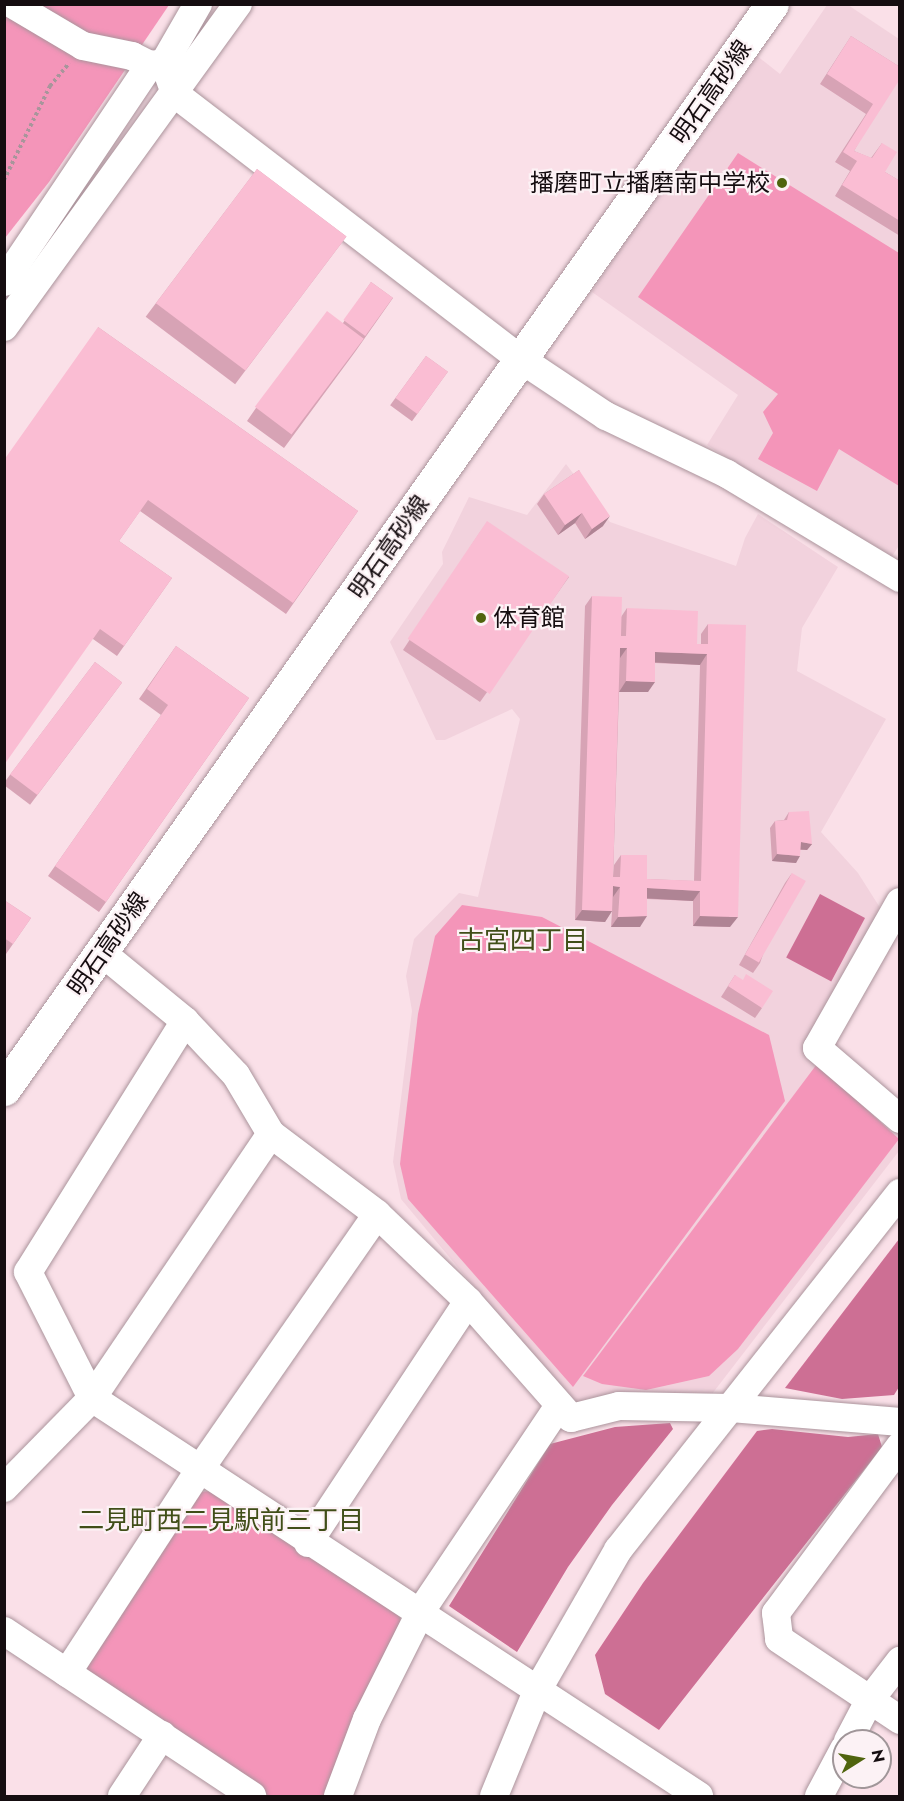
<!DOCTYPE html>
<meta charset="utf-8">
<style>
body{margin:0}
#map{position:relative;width:904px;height:1801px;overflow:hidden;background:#fae0e8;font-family:Jost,"Noto Sans JP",sans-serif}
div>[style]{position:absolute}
.built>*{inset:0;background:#f2d2dd}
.green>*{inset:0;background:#f495b9}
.water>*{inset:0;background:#cd6f94;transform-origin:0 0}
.path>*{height:4px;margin-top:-2px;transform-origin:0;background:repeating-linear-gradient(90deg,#a8959b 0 3px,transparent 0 6px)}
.roads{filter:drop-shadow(0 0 2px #ab949c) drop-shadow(0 0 2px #ab949c)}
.minor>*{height:28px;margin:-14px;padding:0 14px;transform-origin:14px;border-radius:14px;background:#fff}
.major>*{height:33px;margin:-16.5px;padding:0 16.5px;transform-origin:16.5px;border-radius:16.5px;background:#fff}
.wall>*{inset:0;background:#d7a3b5;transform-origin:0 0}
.shaded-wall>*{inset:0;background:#af8494}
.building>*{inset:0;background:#fabdd3;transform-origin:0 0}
.dots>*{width:16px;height:16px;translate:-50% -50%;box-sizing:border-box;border:3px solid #fcf2f5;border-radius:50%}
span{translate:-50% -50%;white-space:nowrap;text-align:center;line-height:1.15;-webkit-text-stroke:4.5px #fcf2f5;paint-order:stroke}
.street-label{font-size:24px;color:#150d10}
.poi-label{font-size:24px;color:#150d10}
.right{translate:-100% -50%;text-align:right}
.left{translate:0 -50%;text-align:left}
.neighbourhood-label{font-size:26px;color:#404e18}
.frame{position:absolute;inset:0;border:6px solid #150d10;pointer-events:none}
.north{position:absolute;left:832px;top:1729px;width:60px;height:60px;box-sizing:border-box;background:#fcf2f5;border:2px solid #a09699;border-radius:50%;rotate:79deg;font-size:16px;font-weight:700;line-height:24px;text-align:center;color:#150d10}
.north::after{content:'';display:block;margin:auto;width:21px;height:27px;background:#50640e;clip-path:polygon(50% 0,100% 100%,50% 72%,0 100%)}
</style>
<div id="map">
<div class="built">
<i style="clip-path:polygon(827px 5px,848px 5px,899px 39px,900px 544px,889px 561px,707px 445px,738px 395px,592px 292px,752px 52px,780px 74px)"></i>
<i style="clip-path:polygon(566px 464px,610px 522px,736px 566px,745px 538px,758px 514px,838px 567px,802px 628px,797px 671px,886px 719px,821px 832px,858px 873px,884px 914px,808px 1050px,899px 1128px,899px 1151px,712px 1394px,574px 1407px,401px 1199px,393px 1162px,412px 1011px,406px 976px,414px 939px,459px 893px,478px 897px,520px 719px,512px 709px,445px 740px,436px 740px,390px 642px,443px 564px,442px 552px,469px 497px,527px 515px)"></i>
</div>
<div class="green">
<i style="clip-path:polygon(5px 5px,169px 5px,49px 182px,5px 238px)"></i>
<i style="clip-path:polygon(738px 153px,899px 253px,899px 486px,839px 449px,817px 491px,758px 459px,773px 433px,763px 412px,778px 394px,638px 297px)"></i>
<i style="clip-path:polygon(462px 905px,542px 917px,769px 1035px,785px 1101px,573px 1387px,408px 1199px,400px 1164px,418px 1014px,435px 936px)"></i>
<i style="clip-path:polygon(817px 1064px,899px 1139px,738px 1349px,709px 1376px,646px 1390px,602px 1384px,583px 1376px)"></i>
<i style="clip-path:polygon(210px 1491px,399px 1609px,401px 1627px,328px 1796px,269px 1796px,86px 1674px,84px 1663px,200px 1492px)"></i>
</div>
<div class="water">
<i style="left:820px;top:894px;width:51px;height:72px;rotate:28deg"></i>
<i style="clip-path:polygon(899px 1239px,899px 1387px,894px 1395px,842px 1399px,785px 1388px)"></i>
<i style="clip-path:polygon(670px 1423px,673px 1429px,612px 1505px,568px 1567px,517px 1652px,449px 1606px,550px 1444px,615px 1427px)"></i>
<i style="clip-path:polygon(772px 1429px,848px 1437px,878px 1434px,882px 1447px,659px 1730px,605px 1694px,595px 1655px,643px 1583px,757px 1431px)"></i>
</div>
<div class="path">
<i style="left:4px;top:180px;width:105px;rotate:-63.9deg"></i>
<i style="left:50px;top:86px;width:30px;rotate:-50deg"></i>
</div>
<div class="roads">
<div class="minor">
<i style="left:12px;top:4px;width:82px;rotate:30.6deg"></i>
<i style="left:83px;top:46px;width:50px;rotate:11.5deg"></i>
<i style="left:132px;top:56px;width:20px;rotate:27deg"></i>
<i style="left:150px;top:65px;width:14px;rotate:-8deg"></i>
<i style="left:198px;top:4px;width:68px;rotate:120deg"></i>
<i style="left:164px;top:63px;width:33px;rotate:70deg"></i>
<i style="left:175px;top:94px;width:437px;rotate:37.5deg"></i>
<i style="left:522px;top:360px;width:101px;rotate:33.7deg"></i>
<i style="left:606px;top:416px;width:134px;rotate:25.6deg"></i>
<i style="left:727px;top:474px;width:202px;rotate:31deg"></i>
<i style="left:4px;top:282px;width:262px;rotate:-56.1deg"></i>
<i style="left:4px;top:327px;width:399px;rotate:-54.1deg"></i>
<i style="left:900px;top:902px;width:168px;rotate:119.6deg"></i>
<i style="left:817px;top:1048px;width:109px;rotate:40.5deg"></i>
<i style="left:101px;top:952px;width:109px;rotate:39.4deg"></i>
<i style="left:185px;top:1021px;width:74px;rotate:46.6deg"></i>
<i style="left:236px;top:1075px;width:69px;rotate:59.3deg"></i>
<i style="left:271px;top:1134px;width:133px;rotate:37deg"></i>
<i style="left:377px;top:1214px;width:126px;rotate:43.7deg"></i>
<i style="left:468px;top:1301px;width:156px;rotate:48.6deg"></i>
<i style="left:571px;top:1418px;width:49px;rotate:-14deg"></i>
<i style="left:619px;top:1406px;width:112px;rotate:1deg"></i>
<i style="left:731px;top:1408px;width:170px;rotate:4.7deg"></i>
<i style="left:185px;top:1021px;width:296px;rotate:122deg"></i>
<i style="left:28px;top:1272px;width:141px;rotate:63.1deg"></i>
<i style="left:92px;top:1398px;width:726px;rotate:33.25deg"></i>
<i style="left:900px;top:1446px;width:208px;rotate:126.6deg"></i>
<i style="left:776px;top:1613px;width:26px;rotate:83deg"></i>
<i style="left:779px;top:1639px;width:146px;rotate:33.8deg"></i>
<i style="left:4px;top:1488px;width:126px;rotate:-45.6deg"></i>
<i style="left:92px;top:1398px;width:319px;rotate:-55.9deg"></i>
<i style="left:308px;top:1543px;width:290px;rotate:-56.5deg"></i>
<i style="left:4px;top:1631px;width:298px;rotate:33.6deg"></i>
<i style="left:67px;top:1673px;width:244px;rotate:-56.9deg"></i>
<i style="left:200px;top:1469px;width:310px;rotate:-55.2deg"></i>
<i style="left:848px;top:1741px;width:45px;rotate:-62.3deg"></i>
<i style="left:869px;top:1701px;width:51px;rotate:-52.2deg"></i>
<i style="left:122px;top:1796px;width:73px;rotate:-56.7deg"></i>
<i style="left:338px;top:1796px;width:82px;rotate:-69.4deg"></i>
<i style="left:367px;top:1719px;width:121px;rotate:-63.4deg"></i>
<i style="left:421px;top:1611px;width:247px;rotate:-56.1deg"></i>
<i style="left:494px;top:1796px;width:113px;rotate:-67.7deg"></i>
<i style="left:537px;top:1691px;width:163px;rotate:-60.1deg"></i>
<i style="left:618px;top:1550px;width:455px;rotate:-51.7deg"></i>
<i style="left:819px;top:1796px;width:53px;rotate:-62deg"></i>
</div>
<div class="major">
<i style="left:4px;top:1089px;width:1329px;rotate:-54.71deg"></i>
</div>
</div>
<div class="wall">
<i style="clip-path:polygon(851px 36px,900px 67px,854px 151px,871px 158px,882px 143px,885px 172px,900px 181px,900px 236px,835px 196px,850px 171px,835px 162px,866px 114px,820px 84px)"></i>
<i style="left:257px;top:169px;width:112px;height:185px;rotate:37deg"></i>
<i style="clip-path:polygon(371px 282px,393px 298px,355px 352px,284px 448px,247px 421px,256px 408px,343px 323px)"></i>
<i style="clip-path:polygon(98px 327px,358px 511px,286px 614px,140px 511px,119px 541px,172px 578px,117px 656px,93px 639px)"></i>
<i style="left:426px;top:356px;width:27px;height:61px;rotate:36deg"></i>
<i style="clip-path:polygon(579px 470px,603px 526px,585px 539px,575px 523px,558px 535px,537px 504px,544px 494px)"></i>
<i style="clip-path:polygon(480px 532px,569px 577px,480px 702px,403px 650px)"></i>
<i style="clip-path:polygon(evenodd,592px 596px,621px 617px,627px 608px,697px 644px,701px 644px,701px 634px,708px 624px,730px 927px,693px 926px,693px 901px,647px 899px,640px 927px,611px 927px,613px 897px,612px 911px,605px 922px,575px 920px,585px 606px,592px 596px,655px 663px,700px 665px,694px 881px,647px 879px,621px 855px,614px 865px,613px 877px,619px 692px,648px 692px,655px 663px)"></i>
<i style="clip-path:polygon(176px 646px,249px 698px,99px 912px,48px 876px,161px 715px,139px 699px)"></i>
<i style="left:95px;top:662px;width:34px;height:153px;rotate:37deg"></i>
<i style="clip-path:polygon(789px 812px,812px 844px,807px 850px,800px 850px,796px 863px,772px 861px,770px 828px,775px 821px,784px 820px)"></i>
<i style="clip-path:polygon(792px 873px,760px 963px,753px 973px,739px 965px,785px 883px)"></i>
<i style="clip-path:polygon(4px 900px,31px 918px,6px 954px,4px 953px)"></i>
<i style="clip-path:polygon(735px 975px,762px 1008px,755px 1018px,721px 997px)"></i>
</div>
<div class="shaded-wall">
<i style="clip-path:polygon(582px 513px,575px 523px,558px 535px,565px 525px)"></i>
<i style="clip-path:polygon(610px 516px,603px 526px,585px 539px,592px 529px)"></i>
<i style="clip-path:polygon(620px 648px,627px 648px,620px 658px)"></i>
<i style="clip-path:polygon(655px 652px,707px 654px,700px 665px,648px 662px)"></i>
<i style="clip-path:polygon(626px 681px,655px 682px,648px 692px,619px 692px)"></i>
<i style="clip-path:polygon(801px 842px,812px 844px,807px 850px,796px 849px)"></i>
<i style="clip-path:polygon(777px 854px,800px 856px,796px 863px,772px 861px)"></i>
<i style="clip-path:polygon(613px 886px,620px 887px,613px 897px)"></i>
<i style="clip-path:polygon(647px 888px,700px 891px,693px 901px,640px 898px)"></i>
<i style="clip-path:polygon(582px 910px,612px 911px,605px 922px,575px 920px)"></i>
<i style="clip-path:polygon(647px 916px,640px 927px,611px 927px,618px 917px)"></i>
<i style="clip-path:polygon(700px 916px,738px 917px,730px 927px,693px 926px)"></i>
</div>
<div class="building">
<i style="clip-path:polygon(851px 36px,900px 67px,900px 79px,854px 151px,872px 158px,882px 143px,897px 152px,885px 172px,900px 181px,900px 221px,842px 185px,857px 161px,843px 152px,873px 104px,827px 74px)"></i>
<i style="left:257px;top:169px;width:112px;height:168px;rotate:37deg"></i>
<i style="left:371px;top:282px;width:27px;height:47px;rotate:36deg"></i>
<i style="left:327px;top:311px;width:46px;height:120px;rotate:37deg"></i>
<i style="clip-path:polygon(98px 327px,358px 511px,293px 603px,148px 500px,119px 541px,172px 578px,124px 646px,100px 629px,4px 765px,4px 460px)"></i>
<i style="left:426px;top:356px;width:27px;height:52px;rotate:36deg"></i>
<i style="clip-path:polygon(579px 470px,610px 516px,592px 529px,582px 513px,565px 525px,544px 494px)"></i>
<i style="left:487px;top:521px;width:99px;height:142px;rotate:34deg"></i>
<i style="clip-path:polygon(evenodd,592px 596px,622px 597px,621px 636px,626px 636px,627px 608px,698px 611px,697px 644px,708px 644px,708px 624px,746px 625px,738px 917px,700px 916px,700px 891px,647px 888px,647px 916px,618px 917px,620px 887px,613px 886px,612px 911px,582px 910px,592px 596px,620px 648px,627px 648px,626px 681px,655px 682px,655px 652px,707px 654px,701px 881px,647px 879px,647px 855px,621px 855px,620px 877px,613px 877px,620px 648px)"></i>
<i style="clip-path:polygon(176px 646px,249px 698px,106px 902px,55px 866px,168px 705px,147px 689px)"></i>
<i style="left:95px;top:662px;width:34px;height:141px;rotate:37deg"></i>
<i style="clip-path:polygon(809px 811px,812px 844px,801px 842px,800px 856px,777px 854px,775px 821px,787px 820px,789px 812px)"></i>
<i style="left:792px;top:873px;width:16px;height:94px;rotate:30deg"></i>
<i style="clip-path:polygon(4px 900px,31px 918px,13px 944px,4px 938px)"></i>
<i style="clip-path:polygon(746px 974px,773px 991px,762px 1008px,728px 986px,735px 975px,743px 980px)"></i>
</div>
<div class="dots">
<i style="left:782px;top:183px;background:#50640e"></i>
<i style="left:481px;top:618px;background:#50640e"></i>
</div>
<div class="street-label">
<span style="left:711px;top:92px;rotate:-55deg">明石高砂線</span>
<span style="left:389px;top:547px;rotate:-55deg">明石高砂線</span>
<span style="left:108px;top:944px;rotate:-55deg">明石高砂線</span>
</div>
<div class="poi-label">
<span class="right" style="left:770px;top:183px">播磨町立播磨南中学校</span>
<span class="left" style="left:493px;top:618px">体育館</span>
</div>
<div class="neighbourhood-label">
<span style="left:523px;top:941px">古宮四丁目</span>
<span style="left:221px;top:1521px">二見町西二見駅前三丁目</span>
</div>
<div class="frame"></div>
<div class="north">N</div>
</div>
